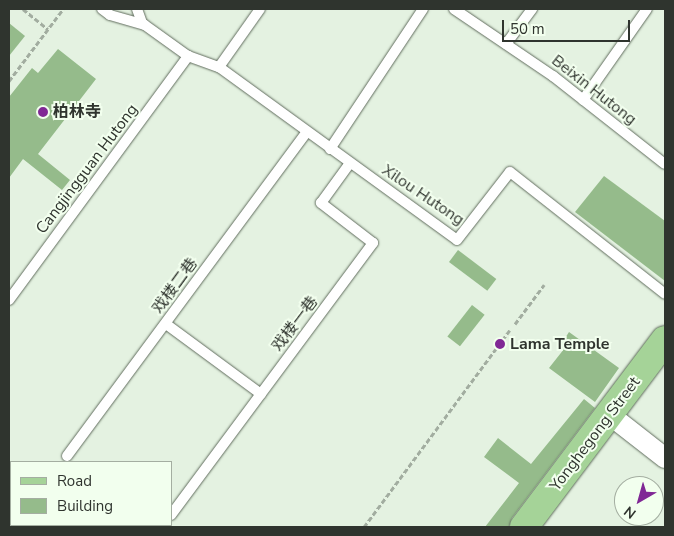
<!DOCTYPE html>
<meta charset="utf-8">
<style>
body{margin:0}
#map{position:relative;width:674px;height:536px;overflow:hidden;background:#e4f2e1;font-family:"Nunito Sans","Noto Sans SC",sans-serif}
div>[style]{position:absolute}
.built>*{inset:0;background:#d5e6d0}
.building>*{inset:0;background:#95bb8b;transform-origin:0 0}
.path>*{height:3px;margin-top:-1.5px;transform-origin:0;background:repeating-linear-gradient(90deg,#a2ada0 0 5px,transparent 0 7.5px)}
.roads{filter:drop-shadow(0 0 1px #616d5e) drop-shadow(0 0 1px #616d5e)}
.lane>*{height:10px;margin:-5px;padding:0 5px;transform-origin:5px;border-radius:5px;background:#fff}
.street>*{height:20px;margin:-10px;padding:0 10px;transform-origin:10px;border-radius:10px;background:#fff}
.primary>*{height:28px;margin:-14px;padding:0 14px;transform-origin:14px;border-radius:14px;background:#a5d398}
.dots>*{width:14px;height:14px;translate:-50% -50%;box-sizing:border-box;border:2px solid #f2ffee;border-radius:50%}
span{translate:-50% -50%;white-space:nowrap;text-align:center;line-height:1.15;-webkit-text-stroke:4px #f2ffee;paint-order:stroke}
.street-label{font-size:16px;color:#2f342e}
.poi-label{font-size:16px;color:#2f342e;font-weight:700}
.left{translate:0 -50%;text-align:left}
.frame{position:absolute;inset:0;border:10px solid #2f342e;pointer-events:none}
.legend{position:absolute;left:10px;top:461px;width:162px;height:65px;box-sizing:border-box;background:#f2ffee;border:1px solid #a4aea1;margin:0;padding:6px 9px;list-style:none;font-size:15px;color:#2f342e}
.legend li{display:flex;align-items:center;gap:10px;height:25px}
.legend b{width:25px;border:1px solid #a4aea1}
.north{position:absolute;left:614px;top:476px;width:50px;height:50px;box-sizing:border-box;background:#f2ffee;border:1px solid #a4aea1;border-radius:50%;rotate:218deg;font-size:14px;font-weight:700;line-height:20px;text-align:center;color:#2f342e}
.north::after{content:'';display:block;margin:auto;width:18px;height:22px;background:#802895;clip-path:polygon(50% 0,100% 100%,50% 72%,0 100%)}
.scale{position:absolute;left:502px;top:20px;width:128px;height:22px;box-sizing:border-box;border:2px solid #2f342e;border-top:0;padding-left:6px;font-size:15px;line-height:18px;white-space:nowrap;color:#2f342e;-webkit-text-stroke:4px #f2ffee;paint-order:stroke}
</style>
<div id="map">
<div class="built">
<i style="clip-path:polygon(11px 486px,11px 525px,109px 527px,9px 527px)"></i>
</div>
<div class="building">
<i style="clip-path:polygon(9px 23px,25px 36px,9px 56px)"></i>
<i style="clip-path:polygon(58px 49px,96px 79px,38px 154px,70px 180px,62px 190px,23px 159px,9px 178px,9px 97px,32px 68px,38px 73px)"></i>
<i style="clip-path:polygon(604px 176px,665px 221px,665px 281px,575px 212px)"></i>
<i style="left:458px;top:250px;width:48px;height:15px;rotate:37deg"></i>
<i style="left:472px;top:305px;width:16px;height:40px;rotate:38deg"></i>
<i style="clip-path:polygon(569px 332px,619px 368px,595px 402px,549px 368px,564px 349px,560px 346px)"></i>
<i style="clip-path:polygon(584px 399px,595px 408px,512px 518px,509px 527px,485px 527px,519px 483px,484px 457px,498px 438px,531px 464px)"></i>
</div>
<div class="path">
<i style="left:23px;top:9px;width:32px;rotate:39deg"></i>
<i style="left:9px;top:81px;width:90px;rotate:-53.1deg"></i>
<i style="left:515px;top:324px;width:49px;rotate:-53.4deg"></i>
<i style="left:364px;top:527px;width:245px;rotate:-53.5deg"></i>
</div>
<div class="roads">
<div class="lane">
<i style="left:102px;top:9px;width:10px;rotate:37deg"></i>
<i style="left:110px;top:15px;width:36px;rotate:16deg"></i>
<i style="left:137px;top:9px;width:15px;rotate:70deg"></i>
<i style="left:142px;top:23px;width:57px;rotate:35.7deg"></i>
<i style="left:188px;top:56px;width:33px;rotate:20deg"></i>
<i style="left:219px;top:67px;width:294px;rotate:36deg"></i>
<i style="left:457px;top:240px;width:86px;rotate:-52.1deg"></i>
<i style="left:510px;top:172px;width:197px;rotate:38.2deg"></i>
<i style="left:454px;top:9px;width:120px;rotate:34.1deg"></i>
<i style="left:553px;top:76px;width:142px;rotate:38.2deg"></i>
<i style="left:506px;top:44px;width:44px;rotate:-53.4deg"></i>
<i style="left:219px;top:67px;width:71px;rotate:-54.7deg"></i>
<i style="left:583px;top:100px;width:111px;rotate:-54.9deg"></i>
<i style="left:330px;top:149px;width:168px;rotate:-56.4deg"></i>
<i style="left:9px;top:300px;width:303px;rotate:-53.7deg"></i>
<i style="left:166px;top:324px;width:118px;rotate:36.4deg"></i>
<i style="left:67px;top:456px;width:403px;rotate:-53.5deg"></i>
<i style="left:171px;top:515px;width:339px;rotate:-53.4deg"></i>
<i style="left:373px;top:243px;width:66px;rotate:-142.4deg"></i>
<i style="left:321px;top:203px;width:49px;rotate:-54.1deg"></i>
<i style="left:162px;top:527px;width:3px;rotate:-45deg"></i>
</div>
<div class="street">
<i style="left:610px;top:415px;width:70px;rotate:38deg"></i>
</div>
<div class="primary">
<i style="left:524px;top:527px;width:234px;rotate:-53deg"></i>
</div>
</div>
<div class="dots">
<i style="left:43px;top:112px;background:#802895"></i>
<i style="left:500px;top:344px;background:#802895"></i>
</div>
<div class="street-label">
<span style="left:594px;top:90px;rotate:38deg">Beixin Hutong</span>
<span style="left:87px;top:169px;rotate:-53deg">Cangjingguan Hutong</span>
<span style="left:423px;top:195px;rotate:34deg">Xilou Hutong</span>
<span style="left:175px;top:286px;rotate:-54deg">戏楼二巷</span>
<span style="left:295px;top:324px;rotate:-53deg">戏楼一巷</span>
<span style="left:595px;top:434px;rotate:-53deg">Yonghegong Street</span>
</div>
<div class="poi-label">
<span class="left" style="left:53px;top:112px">柏林寺</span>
<span class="left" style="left:510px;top:344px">Lama Temple</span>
</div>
<div class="frame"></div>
<ul class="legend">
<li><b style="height:6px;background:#a5d398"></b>Road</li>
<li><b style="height:14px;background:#95bb8b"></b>Building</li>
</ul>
<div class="north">N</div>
<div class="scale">50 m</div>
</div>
